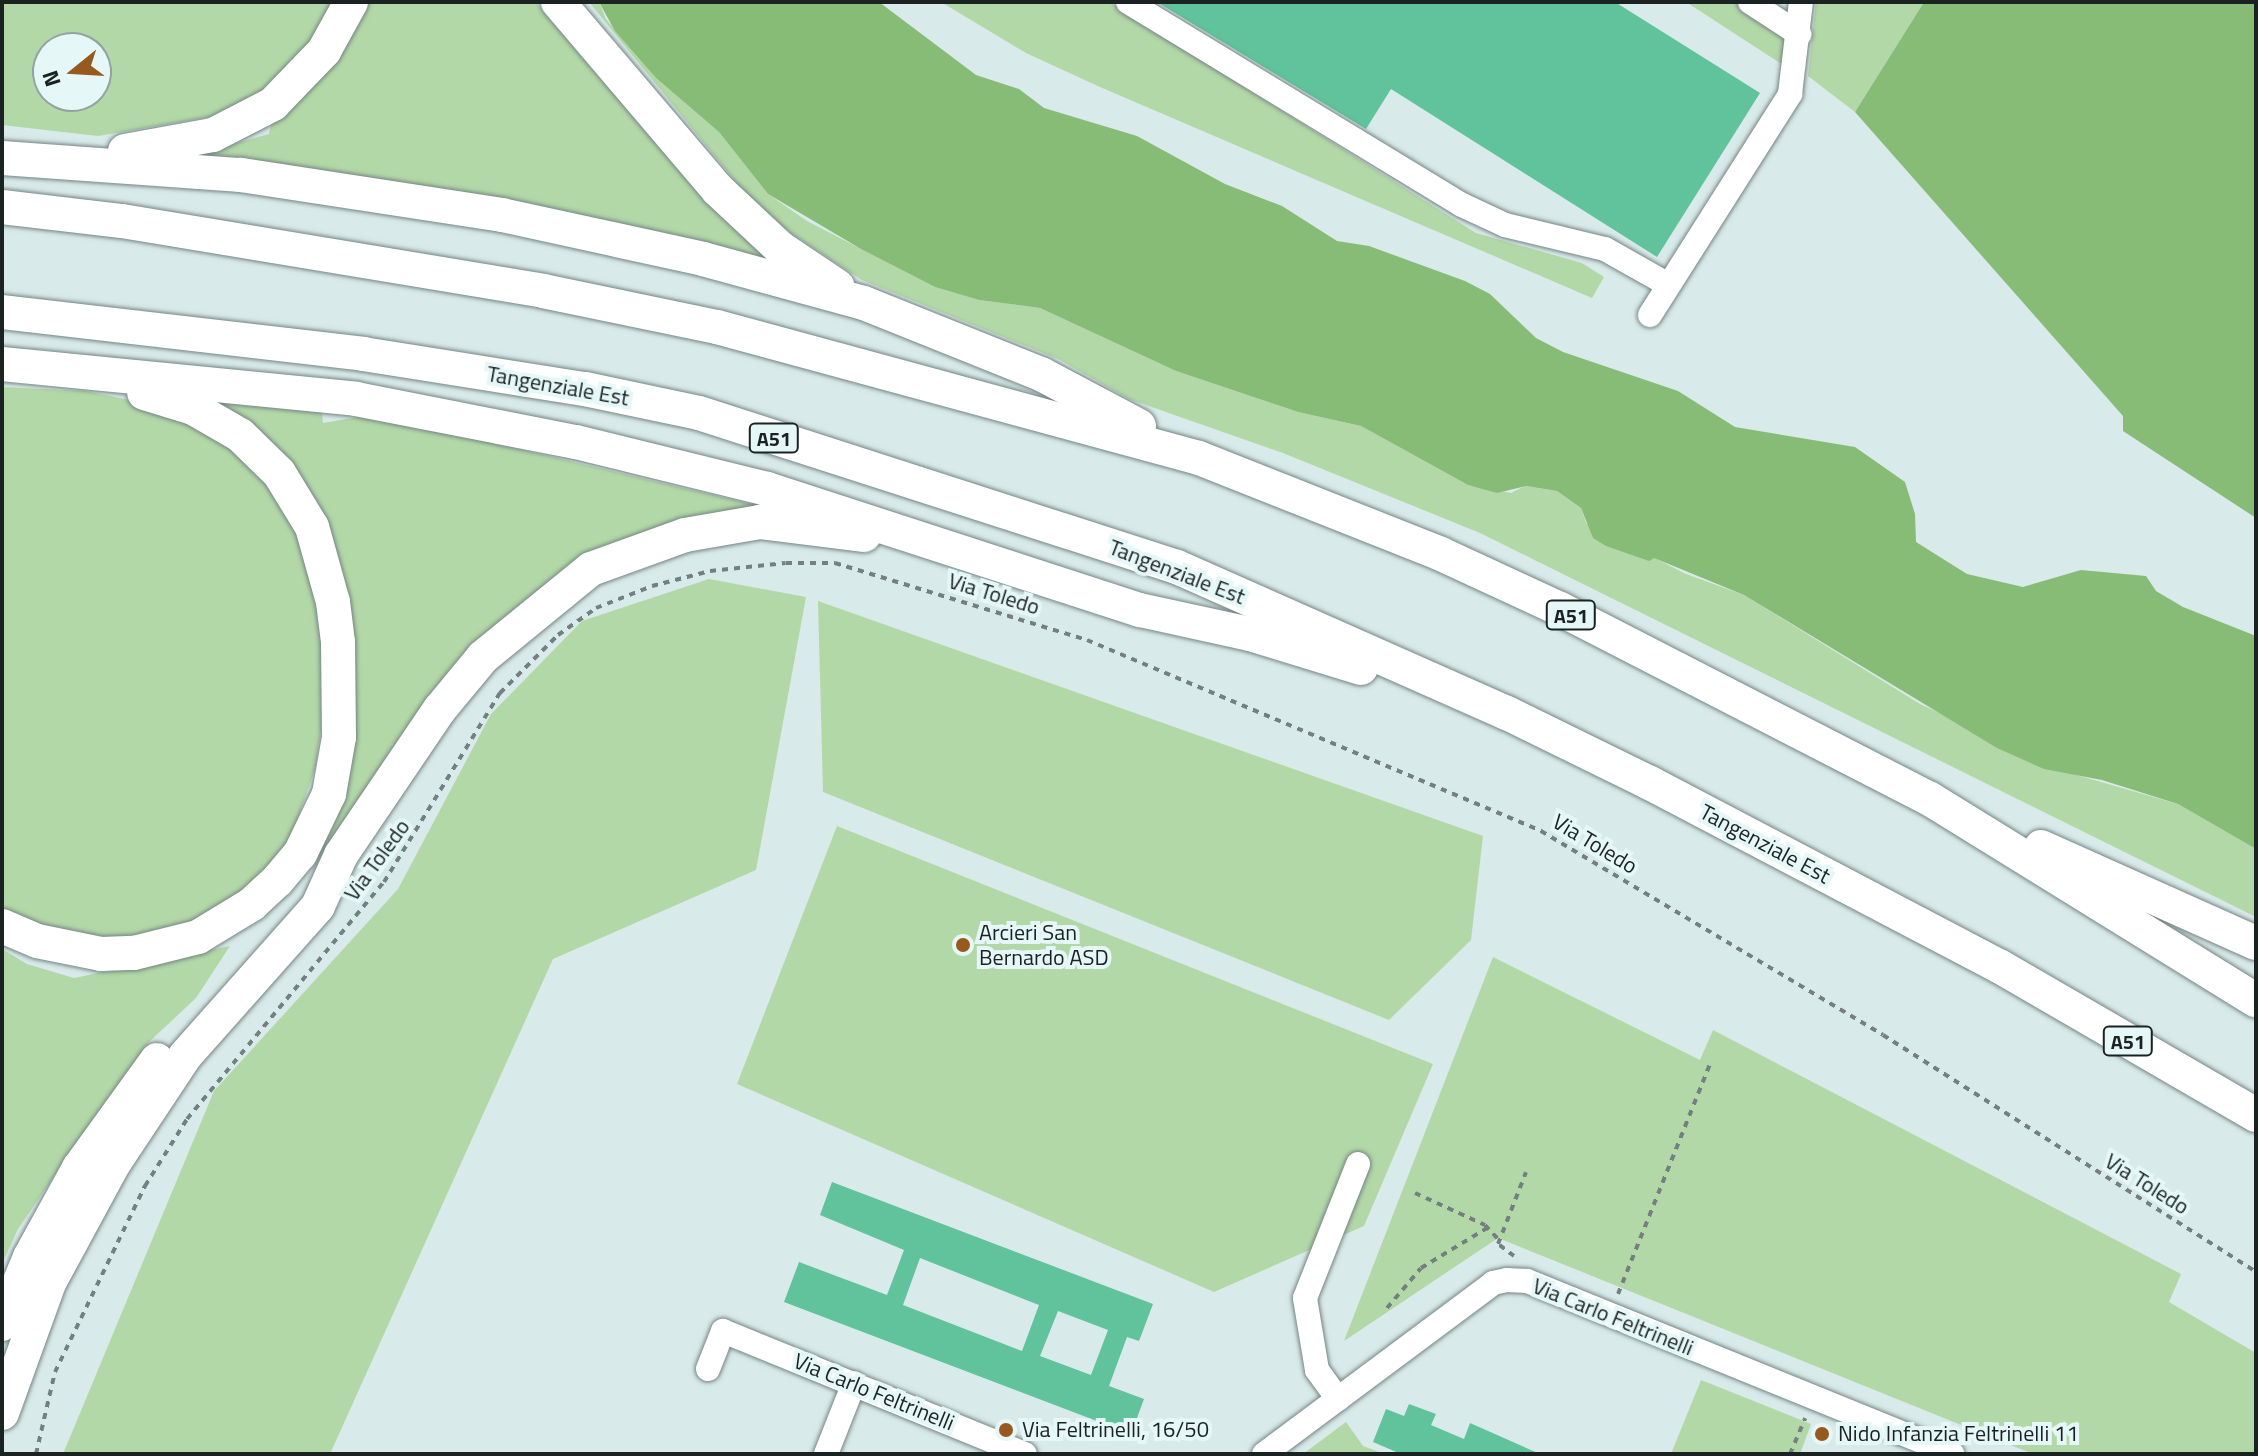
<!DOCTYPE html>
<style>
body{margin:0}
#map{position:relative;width:2258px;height:1456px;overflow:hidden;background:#d8eae9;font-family:"Titillium Web",sans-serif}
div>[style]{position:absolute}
.green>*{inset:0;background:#b3d8a7}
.forest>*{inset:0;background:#87bc76}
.building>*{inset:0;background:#60c39b}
.path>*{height:4px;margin-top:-2px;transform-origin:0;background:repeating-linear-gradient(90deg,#73807f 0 6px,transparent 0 12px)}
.roads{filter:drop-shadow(0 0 2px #758584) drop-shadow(0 0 2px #758584)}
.minor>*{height:24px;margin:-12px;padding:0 12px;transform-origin:12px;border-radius:12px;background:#fff}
.highway>*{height:34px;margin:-17px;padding:0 17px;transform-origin:17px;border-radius:17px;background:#fff}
.dots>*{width:22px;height:22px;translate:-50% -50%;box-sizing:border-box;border:4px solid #e5f7f6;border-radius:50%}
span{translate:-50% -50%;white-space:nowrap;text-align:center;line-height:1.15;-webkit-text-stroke:8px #e5f7f6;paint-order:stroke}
.shield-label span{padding:2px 6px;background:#e5f7f6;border:2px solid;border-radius:6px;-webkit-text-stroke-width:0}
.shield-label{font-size:20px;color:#1b2222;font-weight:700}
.street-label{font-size:22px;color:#1b2222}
.poi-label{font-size:22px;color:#1b2222}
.left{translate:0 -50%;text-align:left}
.frame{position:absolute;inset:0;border:4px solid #1b2222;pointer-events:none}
.north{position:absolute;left:32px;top:32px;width:80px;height:80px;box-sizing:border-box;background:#e5f7f6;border:2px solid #94a2a1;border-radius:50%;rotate:252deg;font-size:22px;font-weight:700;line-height:32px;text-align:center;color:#1b2222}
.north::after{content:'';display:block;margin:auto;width:28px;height:36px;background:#97591e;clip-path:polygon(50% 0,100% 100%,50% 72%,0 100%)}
</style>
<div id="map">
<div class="green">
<i style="clip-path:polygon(evenodd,2px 2px,339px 2px,325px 38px,244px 111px,98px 136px,2px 125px,2px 2px,48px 48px,96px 48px,96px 96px,48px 96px,48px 48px)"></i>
<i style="clip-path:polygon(367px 2px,536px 2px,703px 198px,769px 257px,766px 265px,182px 158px,269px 134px,272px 120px,336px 60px)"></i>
<i style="clip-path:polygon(589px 2px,599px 2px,606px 19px,656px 78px,719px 132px,768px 194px,807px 221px,935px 287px,979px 300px,1040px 308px,1176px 371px,1298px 412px,1361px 426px,1468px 485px,1511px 493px,1525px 486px,1557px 491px,1581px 508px,1586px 523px,1686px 574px,1744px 595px,1920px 704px,2073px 774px,2178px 804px,2256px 849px,2256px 917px,1480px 533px,1283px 453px,1129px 399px,1058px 359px,862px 280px,762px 214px)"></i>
<i style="clip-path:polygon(941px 2px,1109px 2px,1476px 233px,1582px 263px,1604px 277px,1592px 298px,1100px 87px,1026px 53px)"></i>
<i style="clip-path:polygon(1686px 2px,1736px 2px,1783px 31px,1786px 67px)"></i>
<i style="clip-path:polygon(1816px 2px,1924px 2px,1855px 112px,1808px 76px)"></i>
<i style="clip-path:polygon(2px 387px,86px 391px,154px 405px,215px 433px,254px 465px,293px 513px,314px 580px,330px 672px,315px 769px,292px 835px,269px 871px,235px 901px,167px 936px,70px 938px,2px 915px)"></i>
<i style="clip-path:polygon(194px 394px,322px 412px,323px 423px,358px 417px,489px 442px,805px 517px,587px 562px,322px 859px,315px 854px,341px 569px)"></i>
<i style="clip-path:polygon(709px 579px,806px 597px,756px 870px,553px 959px,330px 1454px,63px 1454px,214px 1091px,398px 889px,491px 714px,582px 621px)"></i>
<i style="clip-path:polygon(818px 601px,1483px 836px,1471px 940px,1389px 1020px,823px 792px)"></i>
<i style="clip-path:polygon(837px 826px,1433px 1064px,1364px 1226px,1214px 1292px,737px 1084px)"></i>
<i style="clip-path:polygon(230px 946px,196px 998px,149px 1042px,73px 1149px,18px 1229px,2px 1264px,2px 949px,27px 964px,74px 978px)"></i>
<i style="clip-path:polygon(1493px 957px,1700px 1060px,1713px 1030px,2181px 1274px,2169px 1302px,2256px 1353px,2256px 1454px,2033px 1454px,1498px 1238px,1344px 1341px)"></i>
<i style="clip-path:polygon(1701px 1380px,1811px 1424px,1800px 1454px,1671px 1454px)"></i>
<i style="clip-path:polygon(1346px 1422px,1363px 1446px,1384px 1454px,1303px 1454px)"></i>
</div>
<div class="forest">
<i style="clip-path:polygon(599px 2px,879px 2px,976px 75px,1019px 89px,1044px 108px,1137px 136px,1225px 184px,1282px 206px,1337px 241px,1369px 246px,1465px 281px,1490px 294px,1536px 338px,1563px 352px,1678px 391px,1735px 427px,1855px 447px,1905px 482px,1915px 514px,1916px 542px,1967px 574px,2023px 587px,2081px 570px,2146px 576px,2156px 591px,2183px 607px,2256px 636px,2256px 849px,2178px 804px,2102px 780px,2044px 769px,1997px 748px,1744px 595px,1654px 558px,1649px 561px,1606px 546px,1593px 538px,1581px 508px,1557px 491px,1526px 486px,1497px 493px,1468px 485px,1361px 426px,1298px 412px,1176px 371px,1040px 308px,979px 300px,935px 287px,861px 249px,768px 194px,719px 132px,656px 78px,615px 31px)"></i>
<i style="clip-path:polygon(1924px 2px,2256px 2px,2256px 518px,2123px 431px,2123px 416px,1855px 112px)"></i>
</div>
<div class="building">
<i style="clip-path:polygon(1157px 2px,1615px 2px,1760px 93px,1657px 257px,1391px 89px,1366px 129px)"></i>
<i style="clip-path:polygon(evenodd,832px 1182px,1153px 1304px,1139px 1341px,1127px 1337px,1109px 1386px,1144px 1399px,1131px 1434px,784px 1302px,799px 1262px,887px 1295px,904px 1250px,820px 1215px,832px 1182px,920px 1258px,1039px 1305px,1022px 1351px,903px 1305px,920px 1258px,832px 1182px,1058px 1311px,1108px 1330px,1091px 1375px,1040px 1356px,1058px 1311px)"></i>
<i style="clip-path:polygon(1409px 1404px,1436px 1414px,1431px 1425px,1464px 1439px,1470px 1423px,1540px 1454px,1401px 1454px,1373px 1442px,1386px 1409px,1404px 1416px)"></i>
</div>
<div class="path">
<i style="left:1415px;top:1193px;width:77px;rotate:24.6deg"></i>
<i style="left:1485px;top:1225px;width:22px;rotate:47deg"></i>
<i style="left:1514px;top:1256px;width:20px;rotate:-143deg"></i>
<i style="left:1498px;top:1244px;width:77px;rotate:-68.7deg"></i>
<i style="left:1618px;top:1294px;width:248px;rotate:-68.2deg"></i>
<i style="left:1387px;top:1308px;width:52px;rotate:-49.6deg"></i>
<i style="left:1421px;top:1268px;width:77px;rotate:-31.2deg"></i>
<i style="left:36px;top:1454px;width:84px;rotate:-77deg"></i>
<i style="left:55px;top:1372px;width:207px;rotate:-64.2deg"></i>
<i style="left:145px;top:1186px;width:79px;rotate:-57.9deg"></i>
<i style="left:187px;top:1119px;width:308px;rotate:-50.3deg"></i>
<i style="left:384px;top:882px;width:222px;rotate:-58.5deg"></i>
<i style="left:500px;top:693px;width:82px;rotate:-45deg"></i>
<i style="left:558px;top:635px;width:47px;rotate:-35.4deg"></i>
<i style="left:596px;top:608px;width:60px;rotate:-21.4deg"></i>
<i style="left:652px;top:586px;width:60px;rotate:-14.5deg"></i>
<i style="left:710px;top:571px;width:76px;rotate:-6deg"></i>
<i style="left:786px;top:563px;width:49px"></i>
<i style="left:835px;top:563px;width:264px;rotate:17deg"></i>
<i style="left:1087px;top:640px;width:493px;rotate:22.8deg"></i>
<i style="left:1541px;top:831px;width:398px;rotate:30.8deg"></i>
<i style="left:1883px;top:1035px;width:442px;rotate:32.4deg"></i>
<i style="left:1790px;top:1454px;width:39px;rotate:-67deg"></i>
</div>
<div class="roads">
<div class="minor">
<i style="left:1128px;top:2px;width:389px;rotate:31.3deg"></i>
<i style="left:1460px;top:204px;width:50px;rotate:25deg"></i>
<i style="left:1505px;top:225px;width:103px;rotate:13.5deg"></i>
<i style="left:1605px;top:249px;width:73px;rotate:29.4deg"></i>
<i style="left:1750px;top:2px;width:59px;rotate:33.1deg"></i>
<i style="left:1650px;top:315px;width:262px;rotate:-57.6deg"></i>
<i style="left:1790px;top:94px;width:93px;rotate:-83.2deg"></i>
<i style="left:708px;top:1369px;width:41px;rotate:-68.5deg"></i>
<i style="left:723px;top:1331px;width:326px;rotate:22.2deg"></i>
<i style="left:1338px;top:1399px;width:36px;rotate:-126deg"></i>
<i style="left:1317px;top:1370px;width:73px;rotate:-99.5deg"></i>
<i style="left:1305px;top:1298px;width:144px;rotate:-68.4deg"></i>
<i style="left:826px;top:1454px;width:76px;rotate:-68.5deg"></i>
<i style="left:1264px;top:1454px;width:286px;rotate:-36.7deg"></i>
<i style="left:1493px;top:1283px;width:14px;rotate:-12deg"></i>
<i style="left:1507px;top:1280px;width:20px;rotate:3deg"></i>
<i style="left:1527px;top:1281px;width:459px;rotate:22.1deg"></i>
</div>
<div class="highway">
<i style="left:558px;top:2px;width:245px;rotate:49.6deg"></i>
<i style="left:717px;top:189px;width:86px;rotate:43.1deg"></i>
<i style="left:780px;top:248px;width:69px;rotate:33.7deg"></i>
<i style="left:125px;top:151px;width:89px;rotate:-10.3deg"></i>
<i style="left:213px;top:135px;width:68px;rotate:-27.3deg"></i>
<i style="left:273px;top:104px;width:74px;rotate:-46.1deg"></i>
<i style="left:324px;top:51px;width:56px;rotate:-61.1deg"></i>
<i style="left:2px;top:158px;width:240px;rotate:4.1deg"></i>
<i style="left:241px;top:175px;width:264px;rotate:8.7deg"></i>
<i style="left:502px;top:215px;width:206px;rotate:12.3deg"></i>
<i style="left:703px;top:259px;width:167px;rotate:15.3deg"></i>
<i style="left:864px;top:303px;width:191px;rotate:21.9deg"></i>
<i style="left:1041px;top:374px;width:111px;rotate:28deg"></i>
<i style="left:2px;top:207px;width:121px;rotate:6.7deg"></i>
<i style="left:122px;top:221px;width:427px;rotate:9.4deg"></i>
<i style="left:543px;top:291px;width:178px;rotate:11.7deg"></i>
<i style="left:717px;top:327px;width:499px;rotate:15.2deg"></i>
<i style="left:1199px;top:458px;width:260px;rotate:21.6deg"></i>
<i style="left:1441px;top:554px;width:131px;rotate:24.8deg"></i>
<i style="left:1560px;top:609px;width:416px;rotate:27.2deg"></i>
<i style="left:1930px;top:799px;width:383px;rotate:31.7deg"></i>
<i style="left:2px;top:312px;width:363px;rotate:6.6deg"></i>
<i style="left:363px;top:354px;width:225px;rotate:9deg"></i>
<i style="left:585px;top:389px;width:116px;rotate:11.9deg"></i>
<i style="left:699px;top:413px;width:502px;rotate:17.86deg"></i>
<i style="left:1177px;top:567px;width:361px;rotate:23.9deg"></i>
<i style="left:1507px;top:713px;width:159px;rotate:26.1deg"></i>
<i style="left:1650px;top:783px;width:394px;rotate:27.7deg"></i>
<i style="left:1999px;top:966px;width:297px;rotate:30.1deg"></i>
<i style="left:2px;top:364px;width:356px;rotate:5.6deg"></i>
<i style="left:356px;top:399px;width:224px;rotate:11.1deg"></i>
<i style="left:576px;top:442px;width:197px;rotate:13.8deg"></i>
<i style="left:767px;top:489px;width:392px;rotate:18deg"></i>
<i style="left:1140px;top:610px;width:113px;rotate:12.3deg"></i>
<i style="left:1250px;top:634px;width:116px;rotate:17deg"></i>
<i style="left:2041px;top:847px;width:235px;rotate:24.1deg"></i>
<i style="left:2px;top:926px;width:38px;rotate:23deg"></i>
<i style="left:37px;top:941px;width:65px;rotate:11.5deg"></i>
<i style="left:101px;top:954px;width:33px;rotate:-2deg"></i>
<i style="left:134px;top:953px;width:66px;rotate:-14deg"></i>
<i style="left:198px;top:937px;width:63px;rotate:-31.4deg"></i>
<i style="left:252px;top:904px;width:34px;rotate:-43deg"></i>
<i style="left:277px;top:881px;width:35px;rotate:-50deg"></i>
<i style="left:300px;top:854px;width:67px;rotate:-64.2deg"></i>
<i style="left:329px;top:794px;width:58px;rotate:-80deg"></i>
<i style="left:339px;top:737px;width:95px;rotate:-90.6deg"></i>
<i style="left:338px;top:642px;width:40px;rotate:-97.1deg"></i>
<i style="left:333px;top:602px;width:78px;rotate:-105.6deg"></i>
<i style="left:312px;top:527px;width:63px;rotate:-121.4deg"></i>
<i style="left:279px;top:473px;width:54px;rotate:-135.7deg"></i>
<i style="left:240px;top:435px;width:54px;rotate:-150.1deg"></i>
<i style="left:193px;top:408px;width:51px;rotate:-163deg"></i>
<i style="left:2px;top:1324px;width:73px;rotate:-67.3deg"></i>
<i style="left:30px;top:1257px;width:102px;rotate:-61.2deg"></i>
<i style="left:79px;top:1168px;width:133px;rotate:-54.2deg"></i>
<i style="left:2px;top:1413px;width:138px;rotate:-70.1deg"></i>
<i style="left:49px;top:1283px;width:136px;rotate:-61.6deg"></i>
<i style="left:114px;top:1163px;width:128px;rotate:-56.4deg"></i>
<i style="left:185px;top:1056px;width:200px;rotate:-48.4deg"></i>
<i style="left:318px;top:906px;width:56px;rotate:-65.7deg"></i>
<i style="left:341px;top:855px;width:176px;rotate:-55.9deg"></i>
<i style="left:440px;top:709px;width:67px;rotate:-50.4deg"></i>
<i style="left:483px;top:657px;width:139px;rotate:-39.2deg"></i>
<i style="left:591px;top:569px;width:100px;rotate:-19.9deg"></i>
<i style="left:685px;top:535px;width:76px;rotate:-9.8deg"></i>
<i style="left:760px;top:522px;width:105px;rotate:7.1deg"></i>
</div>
</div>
<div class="dots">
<i style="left:963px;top:945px;background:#97591e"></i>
<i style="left:1006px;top:1430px;background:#97591e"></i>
<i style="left:1822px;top:1434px;background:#97591e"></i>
</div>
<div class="shield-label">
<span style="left:774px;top:438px">A51</span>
<span style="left:1571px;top:615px">A51</span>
<span style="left:2128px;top:1041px">A51</span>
</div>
<div class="street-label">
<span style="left:558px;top:386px;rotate:10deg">Tangenziale Est</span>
<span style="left:1177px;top:572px;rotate:21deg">Tangenziale Est</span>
<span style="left:994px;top:594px;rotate:17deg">Via Toledo</span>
<span style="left:1595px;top:844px;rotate:31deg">Via Toledo</span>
<span style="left:1765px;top:844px;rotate:28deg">Tangenziale Est</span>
<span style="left:377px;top:860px;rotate:-54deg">Via Toledo</span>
<span style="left:2147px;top:1184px;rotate:32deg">Via Toledo</span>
<span style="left:1613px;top:1317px;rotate:22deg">Via Carlo Feltrinelli</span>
<span style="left:874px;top:1392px;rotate:22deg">Via Carlo Feltrinelli</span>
</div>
<div class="poi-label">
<span class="left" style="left:979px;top:945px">Arcieri San<br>Bernardo ASD</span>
<span class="left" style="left:1022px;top:1430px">Via Feltrinelli, 16/50</span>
<span class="left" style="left:1838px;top:1434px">Nido Infanzia Feltrinelli 11</span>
</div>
<div class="frame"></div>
<div class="north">N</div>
</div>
